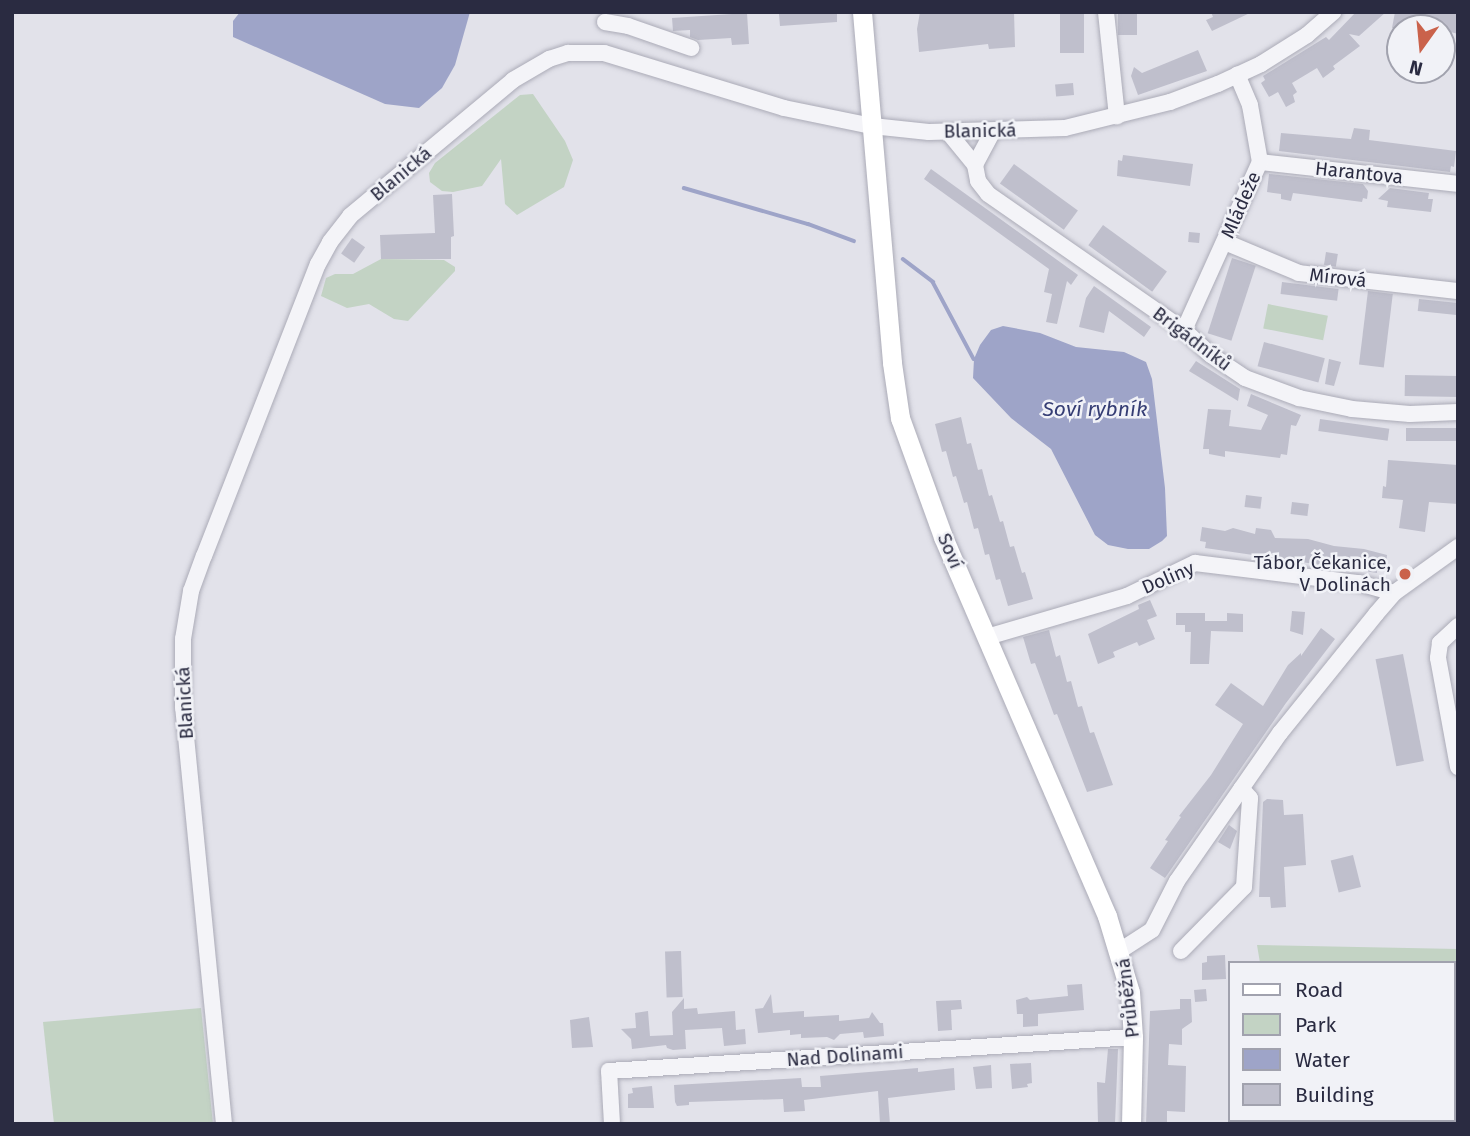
<!DOCTYPE html>
<meta charset="utf-8">
<style>
body{margin:0}
#map{position:relative;width:1470px;height:1136px;overflow:hidden;background:#e2e2ea;font-family:"Fira Sans",sans-serif}
div>[style]{position:absolute}
.green>*{inset:0;background:#c3d3c4;transform-origin:0 0}
.water>*{inset:0;background:#9ea4c8}
.stream>*{height:3.5px;margin:-1.75px;padding:0 1.75px;transform-origin:1.75px;border-radius:1.75px;background:#9ea4c8}
.building>*{inset:0;background:#bfbfcc;transform-origin:0 0}
.roads{filter:drop-shadow(0 0 2px #ababb7) drop-shadow(0 0 2px #ababb7)}
.minor>*{height:16px;margin:-8px;padding:0 8px;transform-origin:8px;border-radius:8px;background:#f4f4f8}
.major>*{height:19px;margin:-9.5px;padding:0 9.5px;transform-origin:9.5px;border-radius:9.5px;background:#fff}
.dots>*{width:19px;height:19px;translate:-50% -50%;box-sizing:border-box;border:4px solid #f1f2f7;border-radius:50%}
span{translate:-50% -50%;white-space:nowrap;text-align:center;line-height:1.15;-webkit-text-stroke:5px #f1f2f7;paint-order:stroke}
.street-label{font-size:19px;color:#2a2b41}
.poi-label{font-size:19px;color:#2a2b41}
.right{translate:-100% -50%;text-align:right}
.water-label{font-size:21px;color:#353d74;font-style:italic}
.frame{position:absolute;inset:0;border:14px solid #2a2b41;pointer-events:none}
.legend{position:absolute;left:1228px;top:961px;width:228px;height:161px;box-sizing:border-box;background:#f1f2f7;border:2px solid #a1a2ae;margin:0;padding:9px 12px;list-style:none;font-size:21px;color:#2a2b41}
.legend li{display:flex;align-items:center;gap:14px;height:35px}
.legend b{width:35px;border:2px solid #a1a2ae}
.north{position:absolute;left:1386px;top:14px;width:70px;height:70px;box-sizing:border-box;background:#f1f2f7;border:2px solid #a1a2ae;border-radius:50%;rotate:195deg;font-size:19px;font-weight:700;line-height:28px;text-align:center;color:#2a2b41}
.north::after{content:'';display:block;margin:auto;width:24px;height:32px;background:#ca624b;clip-path:polygon(50% 0,100% 100%,50% 72%,0 100%)}
</style>
<div id="map">
<div class="green">
<i style="clip-path:polygon(533px 94px,565px 141px,573px 160px,564px 187px,517px 215px,505px 204px,501px 159px,482px 186px,453px 192px,442px 191px,430px 182px,429px 173px,435px 163px,520px 95px)"></i>
<i style="clip-path:polygon(381px 259px,444px 260px,455px 267px,455px 271px,408px 321px,394px 319px,369px 304px,347px 308px,321px 296px,326px 278px,335px 274px,353px 274px)"></i>
<i style="left:1268px;top:304px;width:61px;height:25px;rotate:11deg"></i>
<i style="clip-path:polygon(1257px 945px,1458px 949px,1458px 1124px,1304px 1124px,1303px 1120px,1454px 1120px,1454px 963px,1260px 963px)"></i>
<i style="clip-path:polygon(201px 1008px,213px 1124px,54px 1124px,43px 1022px)"></i>
</div>
<div class="water">
<i style="clip-path:polygon(240px 12px,470px 12px,455px 65px,442px 88px,419px 108px,385px 104px,233px 37px,233px 21px)"></i>
<i style="clip-path:polygon(1003px 326px,1040px 333px,1076px 347px,1124px 352px,1146px 362px,1152px 379px,1165px 488px,1167px 536px,1162px 541px,1149px 549px,1128px 549px,1108px 545px,1095px 535px,1051px 449px,1011px 418px,973px 378px,974px 359px,980px 345px,991px 330px)"></i>
</div>
<div class="stream">
<i style="left:684px;top:188px;width:129px;rotate:16.2deg"></i>
<i style="left:808px;top:224px;width:49px;rotate:20.3deg"></i>
<i style="left:903px;top:259px;width:38px;rotate:37deg"></i>
<i style="left:933px;top:282px;width:87px;rotate:62deg"></i>
</div>
<div class="building">
<i style="clip-path:polygon(837px 12px,837px 22px,780px 26px,779px 14px)"></i>
<i style="clip-path:polygon(920px 12px,1014px 12px,1015px 47px,989px 49px,988px 44px,919px 52px,917px 29px)"></i>
<i style="left:1060px;top:12px;width:24px;height:41px"></i>
<i style="left:1118px;top:12px;width:19px;height:23px"></i>
<i style="clip-path:polygon(1211px 12px,1252px 12px,1212px 31px,1206px 20px,1213px 17px)"></i>
<i style="clip-path:polygon(1356px 12px,1386px 12px,1359px 36px,1349px 34px,1360px 46px,1333px 66px,1335px 69px,1323px 78px,1317px 68px,1292px 83px,1297px 92px,1293px 95px,1295px 102px,1286px 107px,1278px 92px,1269px 97px,1261px 83px,1265px 80px,1263px 76px,1326px 37px,1329px 40px)"></i>
<i style="clip-path:polygon(1395px 12px,1458px 14px,1458px 34px,1424px 25px,1423px 28px,1392px 28px)"></i>
<i style="clip-path:polygon(747px 13px,749px 44px,732px 45px,731px 38px,698px 40px,690px 37px,690px 30px,673px 31px,672px 18px)"></i>
<i style="clip-path:polygon(1198px 50px,1207px 71px,1138px 95px,1131px 76px,1134px 67px,1142px 73px)"></i>
<i style="left:1073px;top:83px;width:12px;height:18px;rotate:85deg"></i>
<i style="clip-path:polygon(1354px 128px,1370px 130px,1369px 140px,1456px 151px,1454px 167px,1451px 166px,1450px 172px,1279px 151px,1281px 133px,1351px 139px)"></i>
<i style="clip-path:polygon(1123px 155px,1193px 164px,1190px 186px,1117px 176px,1118px 160px,1122px 161px)"></i>
<i style="left:1014px;top:164px;width:79px;height:24px;rotate:36deg"></i>
<i style="clip-path:polygon(931px 169px,1078px 275px,1071px 285px,1067px 281px,1057px 324px,1046px 322px,1052px 294px,1044px 292px,1049px 269px,924px 179px)"></i>
<i style="clip-path:polygon(1269px 174px,1363px 184px,1368px 191px,1367px 199px,1363px 198px,1362px 202px,1293px 193px,1291px 201px,1281px 199px,1281px 194px,1267px 192px)"></i>
<i style="clip-path:polygon(1390px 188px,1429px 193px,1428px 199px,1433px 199px,1431px 212px,1387px 207px,1388px 201px,1378px 199px)"></i>
<i style="clip-path:polygon(452px 194px,454px 236px,451px 237px,451px 259px,381px 259px,380px 235px,435px 233px,433px 195px)"></i>
<i style="left:1103px;top:225px;width:79px;height:25px;rotate:36deg"></i>
<i style="left:1189px;top:232px;width:11px;height:10px;rotate:5deg"></i>
<i style="left:352px;top:238px;width:16px;height:19px;rotate:35deg"></i>
<i style="left:1326px;top:252px;width:12px;height:13px;rotate:9deg"></i>
<i style="left:1232px;top:258px;width:25px;height:79px;rotate:18deg"></i>
<i style="left:1282px;top:282px;width:57px;height:12px;rotate:7deg"></i>
<i style="clip-path:polygon(1094px 286px,1151px 327px,1144px 337px,1109px 311px,1104px 333px,1079px 327px,1086px 298px)"></i>
<i style="left:1368px;top:291px;width:25px;height:74px;rotate:7deg"></i>
<i style="left:1419px;top:299px;width:39px;height:12px;rotate:6deg"></i>
<i style="left:1264px;top:342px;width:63px;height:25px;rotate:15deg"></i>
<i style="clip-path:polygon(1329px 359px,1341px 362px,1334px 386px,1325px 384px)"></i>
<i style="clip-path:polygon(1196px 361px,1240px 389px,1238px 401px,1189px 371px)"></i>
<i style="left:1405px;top:375px;width:53px;height:21px;rotate:1deg"></i>
<i style="clip-path:polygon(1251px 394px,1301px 415px,1296px 426px,1291px 425px,1287px 455px,1281px 454px,1280px 458px,1225px 451px,1225px 457px,1209px 454px,1209px 449px,1203px 449px,1208px 409px,1231px 410px,1229px 426px,1261px 430px,1268px 415px,1247px 406px)"></i>
<i style="clip-path:polygon(961px 417px,967px 444px,971px 443px,978px 470px,982px 469px,989px 496px,992px 495px,1000px 522px,1003px 521px,1010px 547px,1014px 546px,1022px 573px,1025px 572px,1033px 599px,1008px 606px,1000px 579px,996px 580px,989px 554px,985px 555px,978px 528px,974px 529px,967px 502px,964px 503px,956px 476px,953px 477px,946px 451px,942px 452px,935px 424px)"></i>
<i style="left:1320px;top:419px;width:70px;height:12px;rotate:8deg"></i>
<i style="left:1406px;top:428px;width:52px;height:13px"></i>
<i style="clip-path:polygon(1388px 460px,1458px 465px,1458px 504px,1429px 502px,1425px 532px,1399px 528px,1403px 500px,1382px 498px,1383px 486px,1386px 487px)"></i>
<i style="left:1246px;top:495px;width:16px;height:12px;rotate:7deg"></i>
<i style="left:1292px;top:502px;width:17px;height:12px;rotate:7deg"></i>
<i style="clip-path:polygon(1202px 527px,1225px 531px,1233px 528px,1255px 534px,1256px 528px,1271px 530px,1275px 538px,1308px 539px,1334px 546px,1364px 549px,1387px 555px,1386px 569px,1377px 568px,1377px 573px,1205px 548px,1206px 542px,1200px 541px)"></i>
<i style="clip-path:polygon(1150px 600px,1157px 616px,1147px 620px,1155px 639px,1139px 646px,1137px 642px,1113px 652px,1115px 657px,1098px 664px,1088px 634px,1139px 609px,1138px 605px)"></i>
<i style="clip-path:polygon(1292px 611px,1305px 612px,1303px 635px,1290px 631px)"></i>
<i style="clip-path:polygon(1176px 613px,1205px 613px,1205px 621px,1227px 621px,1227px 613px,1243px 614px,1243px 632px,1211px 631px,1209px 664px,1190px 664px,1191px 632px,1185px 632px,1185px 625px,1176px 625px)"></i>
<i style="clip-path:polygon(1321px 628px,1335px 639px,1286px 703px,1165px 878px,1150px 868px,1168px 841px,1165px 840px,1181px 817px,1179px 816px,1211px 775px,1243px 724px,1215px 705px,1231px 683px,1263px 706px,1288px 665px,1301px 653px,1301px 656px)"></i>
<i style="clip-path:polygon(1049px 630px,1056px 657px,1060px 655px,1067px 682px,1071px 681px,1078px 707px,1082px 706px,1090px 733px,1094px 732px,1113px 785px,1087px 792px,1057px 714px,1054px 715px,1035px 663px,1031px 664px,1023px 637px)"></i>
<i style="left:1403px;top:654px;width:109px;height:28px;rotate:79deg"></i>
<i style="clip-path:polygon(1267px 799px,1283px 800px,1284px 815px,1303px 814px,1306px 865px,1284px 867px,1286px 907px,1271px 908px,1270px 897px,1259px 897px,1263px 802px)"></i>
<i style="clip-path:polygon(1229px 825px,1237px 831px,1230px 849px,1218px 842px)"></i>
<i style="left:1353px;top:855px;width:33px;height:23px;rotate:76deg"></i>
<i style="left:681px;top:951px;width:46px;height:16px;rotate:88deg"></i>
<i style="clip-path:polygon(1225px 955px,1226px 979px,1202px 980px,1202px 963px,1207px 962px,1207px 956px)"></i>
<i style="clip-path:polygon(1082px 984px,1084px 1010px,1038px 1014px,1038px 1026px,1023px 1027px,1023px 1014px,1017px 1014px,1016px 1000px,1027px 997px,1030px 1000px,1068px 996px,1067px 985px)"></i>
<i style="left:1206px;top:989px;width:12px;height:12px;rotate:85deg"></i>
<i style="clip-path:polygon(771px 994px,773px 1013px,804px 1011px,804px 1017px,839px 1015px,839px 1021px,869px 1018px,872px 1012px,880px 1023px,883px 1023px,884px 1036px,864px 1038px,863px 1032px,840px 1034px,834px 1040px,827px 1037px,801px 1038px,801px 1034px,790px 1035px,790px 1030px,758px 1033px,755px 1009px,763px 1008px)"></i>
<i style="clip-path:polygon(684px 998px,684px 1009px,697px 1008px,698px 1014px,735px 1011px,736px 1030px,745px 1029px,746px 1044px,724px 1046px,722px 1028px,685px 1030px,686px 1049px,673px 1050px,667px 1048px,666px 1045px,632px 1049px,631px 1039px,621px 1029px,636px 1028px,635px 1013px,648px 1011px,650px 1036px,673px 1035px,672px 1012px)"></i>
<i style="clip-path:polygon(1180px 999px,1191px 999px,1192px 1022px,1182px 1029px,1182px 1045px,1169px 1044px,1168px 1065px,1186px 1066px,1185px 1112px,1167px 1111px,1167px 1124px,1146px 1124px,1150px 1011px,1180px 1009px)"></i>
<i style="clip-path:polygon(961px 1000px,962px 1009px,951px 1010px,952px 1030px,938px 1031px,936px 1001px)"></i>
<i style="clip-path:polygon(589px 1017px,593px 1047px,572px 1048px,570px 1020px)"></i>
<i style="clip-path:polygon(1108px 1049px,1118px 1049px,1115px 1124px,1098px 1124px,1097px 1082px,1105px 1083px)"></i>
<i style="clip-path:polygon(1031px 1063px,1032px 1083px,1027px 1084px,1028px 1087px,1012px 1089px,1010px 1064px)"></i>
<i style="clip-path:polygon(991px 1065px,992px 1088px,976px 1089px,973px 1067px)"></i>
<i style="clip-path:polygon(918px 1068px,918px 1072px,954px 1068px,955px 1090px,888px 1098px,890px 1124px,880px 1124px,878px 1091px,804px 1100px,805px 1111px,784px 1112px,783px 1099px,689px 1102px,689px 1105px,677px 1106px,675px 1102px,674px 1085px,801px 1078px,802px 1087px,821px 1087px,820px 1076px)"></i>
<i style="clip-path:polygon(652px 1086px,654px 1108px,628px 1108px,628px 1094px,633px 1093px,632px 1088px)"></i>
</div>
<div class="roads">
<div class="minor">
<i style="left:1106px;top:12px;width:105px;rotate:84deg"></i>
<i style="left:605px;top:22px;width:23px;rotate:10deg"></i>
<i style="left:628px;top:26px;width:67px;rotate:19.2deg"></i>
<i style="left:993px;top:131px;width:38px;rotate:118deg"></i>
<i style="left:975px;top:165px;width:16px;rotate:79deg"></i>
<i style="left:978px;top:181px;width:16px;rotate:52deg"></i>
<i style="left:988px;top:194px;width:239px;rotate:34.8deg"></i>
<i style="left:1184px;top:330px;width:37px;rotate:43deg"></i>
<i style="left:1211px;top:355px;width:41px;rotate:34.1deg"></i>
<i style="left:1245px;top:378px;width:58px;rotate:20.3deg"></i>
<i style="left:1299px;top:398px;width:54px;rotate:11.7deg"></i>
<i style="left:1352px;top:409px;width:58px;rotate:4.9deg"></i>
<i style="left:1410px;top:414px;width:48px;rotate:-2.4deg"></i>
<i style="left:948px;top:132px;width:43px;rotate:50.7deg"></i>
<i style="left:1260px;top:162px;width:199px;rotate:6.3deg"></i>
<i style="left:1225px;top:242px;width:80px;rotate:22.7deg"></i>
<i style="left:1299px;top:273px;width:160px;rotate:6.5deg"></i>
<i style="left:1184px;top:330px;width:184px;rotate:-65.7deg"></i>
<i style="left:1260px;top:162px;width:58px;rotate:-100deg"></i>
<i style="left:1250px;top:105px;width:33px;rotate:-113deg"></i>
<i style="left:1458px;top:626px;width:25px;rotate:137deg"></i>
<i style="left:1440px;top:643px;width:15px;rotate:98deg"></i>
<i style="left:1438px;top:658px;width:111px;rotate:79.6deg"></i>
<i style="left:987px;top:637px;width:146px;rotate:-16.3deg"></i>
<i style="left:1127px;top:596px;width:76px;rotate:-25.9deg"></i>
<i style="left:1195px;top:563px;width:165px;rotate:7deg"></i>
<i style="left:1359px;top:583px;width:36px;rotate:16deg"></i>
<i style="left:1181px;top:951px;width:90px;rotate:-45.5deg"></i>
<i style="left:1244px;top:887px;width:89px;rotate:-86.1deg"></i>
<i style="left:1250px;top:798px;width:13px;rotate:-132deg"></i>
<i style="left:1118px;top:952px;width:40px;rotate:-32.9deg"></i>
<i style="left:1152px;top:930px;width:55px;rotate:-63deg"></i>
<i style="left:1177px;top:881px;width:180px;rotate:-55.2deg"></i>
<i style="left:1280px;top:733px;width:153px;rotate:-51.1deg"></i>
<i style="left:1376px;top:614px;width:28px;rotate:-49deg"></i>
<i style="left:1394px;top:593px;width:79px;rotate:-35.7deg"></i>
<i style="left:224px;top:1124px;width:418px;rotate:-95.6deg"></i>
<i style="left:183px;top:708px;width:69px;rotate:-90deg"></i>
<i style="left:183px;top:639px;width:49px;rotate:-80.5deg"></i>
<i style="left:191px;top:591px;width:37px;rotate:-70deg"></i>
<i style="left:204px;top:556px;width:313px;rotate:-68.7deg"></i>
<i style="left:318px;top:264px;width:25px;rotate:-61deg"></i>
<i style="left:330px;top:242px;width:33px;rotate:-52deg"></i>
<i style="left:350px;top:216px;width:212px;rotate:-39.8deg"></i>
<i style="left:513px;top:80px;width:42px;rotate:-30.3deg"></i>
<i style="left:549px;top:59px;width:20px;rotate:-18deg"></i>
<i style="left:568px;top:53px;width:36px"></i>
<i style="left:604px;top:53px;width:188px;rotate:17deg"></i>
<i style="left:784px;top:108px;width:90px;rotate:11.6deg"></i>
<i style="left:872px;top:126px;width:57px;rotate:6deg"></i>
<i style="left:929px;top:132px;width:136px;rotate:-1.7deg"></i>
<i style="left:1065px;top:128px;width:108px;rotate:-13.9deg"></i>
<i style="left:1170px;top:102px;width:51px;rotate:-20.6deg"></i>
<i style="left:1218px;top:84px;width:47px;rotate:-24.9deg"></i>
<i style="left:1261px;top:64px;width:54px;rotate:-32.2deg"></i>
<i style="left:1307px;top:35px;width:35px;rotate:-41deg"></i>
<i style="left:612px;top:1124px;width:53px;rotate:-93.2deg"></i>
<i style="left:609px;top:1071px;width:525px;rotate:-3.71deg"></i>
</div>
<div class="major">
<i style="left:862px;top:12px;width:352px;rotate:85.1deg"></i>
<i style="left:892px;top:363px;width:56px;rotate:81.7deg"></i>
<i style="left:900px;top:418px;width:127px;rotate:70.1deg"></i>
<i style="left:943px;top:537px;width:413px;rotate:66.6deg"></i>
<i style="left:1107px;top:916px;width:79px;rotate:73.2deg"></i>
<i style="left:1130px;top:992px;width:45px;rotate:86.2deg"></i>
<i style="left:1133px;top:1037px;width:87px;rotate:91.3deg"></i>
</div>
</div>
<div class="dots">
<i style="left:1405px;top:574px;background:#ca624b"></i>
</div>
<div class="street-label">
<span style="left:980px;top:131px;rotate:-1deg">Blanická</span>
<span style="left:1359px;top:173px;rotate:6deg">Harantova</span>
<span style="left:401px;top:174px;rotate:-40deg">Blanická</span>
<span style="left:1241px;top:205px;rotate:-66deg">Mládeže</span>
<span style="left:1338px;top:278px;rotate:6deg">Mírová</span>
<span style="left:1192px;top:339px;rotate:37deg">Brigádníků</span>
<span style="left:950px;top:551px;rotate:67deg">Soví</span>
<span style="left:1168px;top:578px;rotate:-23deg">Doliny</span>
<span style="left:185px;top:703px;rotate:-93deg">Blanická</span>
<span style="left:1128px;top:998px;rotate:-97deg">Průběžná</span>
<span style="left:845px;top:1056px;rotate:-4deg">Nad Dolinami</span>
</div>
<div class="poi-label">
<span class="right" style="left:1391px;top:574px">Tábor, Čekanice,<br>V Dolinách</span>
</div>
<div class="water-label">
<span style="left:1095px;top:409px">Soví rybník</span>
</div>
<div class="frame"></div>
<ul class="legend">
<li><b style="height:9px;background:#fff"></b>Road</li>
<li><b style="height:19px;background:#c3d3c4"></b>Park</li>
<li><b style="height:19px;background:#9ea4c8"></b>Water</li>
<li><b style="height:19px;background:#bfbfcc"></b>Building</li>
</ul>
<div class="north">N</div>
</div>
